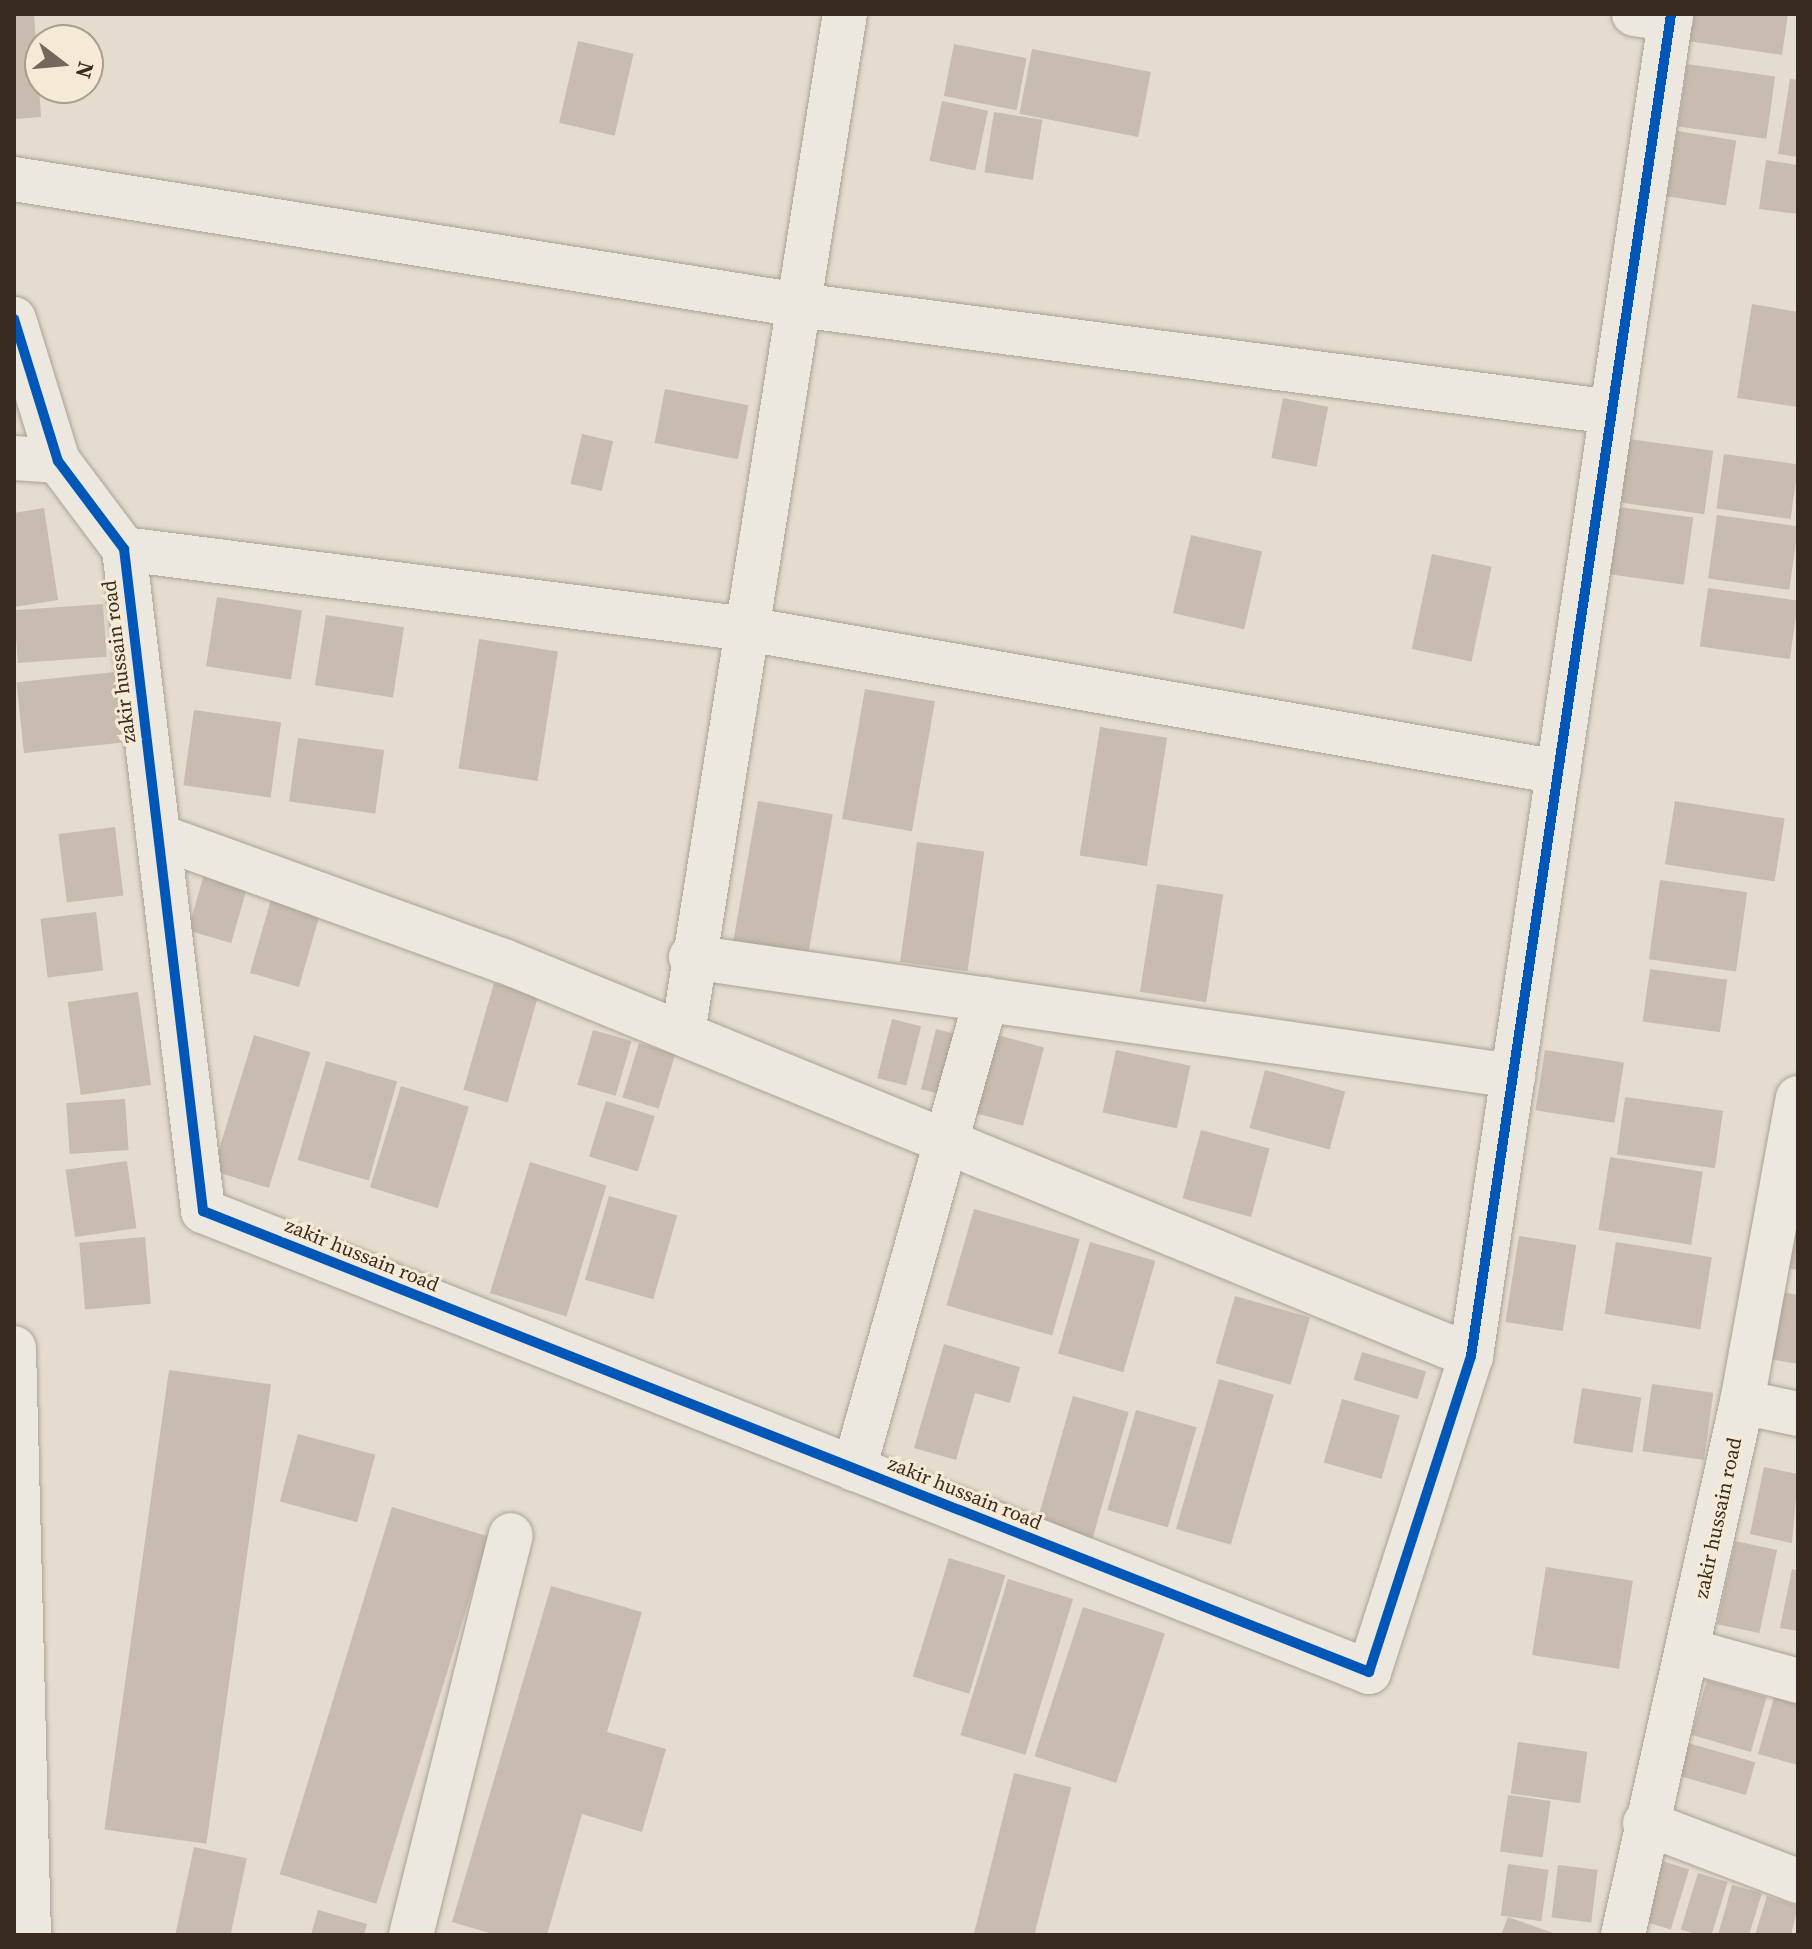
<!DOCTYPE html>
<style>
body{margin:0}
#map{position:relative;width:1812px;height:1949px;overflow:hidden;background:#e4dcce;font-family:"Source Serif 4",serif}
div>[style]{position:absolute}
.building>*{inset:0;background:#c8bbaf;transform-origin:0 0}
.roads{filter:drop-shadow(0 0 2px #a9a297) drop-shadow(0 0 2px #a9a297)}
.minor>*{height:44px;margin:-22px;padding:0 22px;transform-origin:22px;border-radius:22px;background:#ece8df}
.tertiary>*{height:44px;margin:-22px;padding:0 22px;transform-origin:22px;border-radius:22px;background:#ece8df}
.cycleway>*{height:10px;margin:-5px;padding:0 5px;transform-origin:5px;border-radius:5px;background:#0057b8}
span{translate:-50% -50%;white-space:nowrap;text-align:center;line-height:1.15;-webkit-text-stroke:6px #f5ead5;paint-order:stroke}
.street-label{font-size:20px;color:#382a1f}
.frame{position:absolute;inset:0;border:16px solid #382a1f;pointer-events:none}
.north{position:absolute;left:24px;top:24px;width:80px;height:80px;box-sizing:border-box;background:#f5ead5;border:2px solid #a99d8c;border-radius:50%;rotate:106deg;font-size:22px;font-weight:700;line-height:32px;text-align:center;color:#382a1f}
.north::after{content:'';display:block;margin:auto;width:28px;height:36px;background:#74685c;clip-path:polygon(50% 0,100% 100%,50% 72%,0 100%)}
</style>
<div id="map">
<div class="building">
<i style="clip-path:polygon(14px 14px,34px 14px,41px 117px,14px 119px)"></i>
<i style="clip-path:polygon(1692px 14px,1788px 14px,1782px 55px,1688px 41px)"></i>
<i style="left:578px;top:41px;width:57px;height:84px;rotate:13deg"></i>
<i style="left:954px;top:44px;width:74px;height:53px;rotate:11deg"></i>
<i style="left:1032px;top:49px;width:121px;height:66px;rotate:11deg"></i>
<i style="left:1687px;top:64px;width:89px;height:63px;rotate:8deg"></i>
<i style="clip-path:polygon(1790px 79px,1798px 80px,1798px 157px,1778px 154px)"></i>
<i style="left:942px;top:101px;width:47px;height:61px;rotate:12deg"></i>
<i style="left:994px;top:112px;width:49px;height:61px;rotate:9deg"></i>
<i style="left:1677px;top:131px;width:60px;height:66px;rotate:9deg"></i>
<i style="clip-path:polygon(1766px 160px,1798px 165px,1798px 214px,1759px 209px)"></i>
<i style="clip-path:polygon(1752px 304px,1798px 312px,1798px 407px,1737px 398px)"></i>
<i style="left:665px;top:389px;width:85px;height:55px;rotate:11deg"></i>
<i style="left:1283px;top:398px;width:46px;height:61px;rotate:11deg"></i>
<i style="left:582px;top:434px;width:32px;height:51px;rotate:13deg"></i>
<i style="left:1629px;top:439px;width:85px;height:64px;rotate:8deg"></i>
<i style="left:1724px;top:454px;width:75px;height:55px;rotate:8deg"></i>
<i style="left:1619px;top:507px;width:75px;height:68px;rotate:8deg"></i>
<i style="clip-path:polygon(44px 508px,58px 600px,14px 607px,14px 513px)"></i>
<i style="left:1717px;top:515px;width:82px;height:64px;rotate:8deg"></i>
<i style="left:1191px;top:535px;width:73px;height:80px;rotate:13deg"></i>
<i style="left:1432px;top:554px;width:61px;height:97px;rotate:12deg"></i>
<i style="left:1708px;top:588px;width:91px;height:59px;rotate:8deg"></i>
<i style="left:217px;top:597px;width:86px;height:70px;rotate:9deg"></i>
<i style="left:103px;top:604px;width:53px;height:89px;rotate:86deg"></i>
<i style="left:326px;top:615px;width:79px;height:71px;rotate:9deg"></i>
<i style="left:479px;top:639px;width:80px;height:131px;rotate:9deg"></i>
<i style="left:115px;top:672px;width:71px;height:99px;rotate:84deg"></i>
<i style="left:865px;top:689px;width:71px;height:132px;rotate:10deg"></i>
<i style="left:194px;top:710px;width:88px;height:76px;rotate:8deg"></i>
<i style="left:1100px;top:727px;width:68px;height:130px;rotate:9deg"></i>
<i style="left:298px;top:738px;width:87px;height:64px;rotate:8deg"></i>
<i style="left:758px;top:801px;width:76px;height:159px;rotate:10deg"></i>
<i style="left:1675px;top:801px;width:111px;height:64px;rotate:9deg"></i>
<i style="left:115px;top:827px;width:69px;height:57px;rotate:83deg"></i>
<i style="left:917px;top:842px;width:68px;height:121px;rotate:8deg"></i>
<i style="left:205px;top:871px;width:45px;height:62px;rotate:16deg"></i>
<i style="left:1660px;top:880px;width:88px;height:80px;rotate:8deg"></i>
<i style="left:1157px;top:884px;width:67px;height:109px;rotate:9deg"></i>
<i style="left:272px;top:896px;width:51px;height:80px;rotate:16deg"></i>
<i style="left:96px;top:912px;width:59px;height:56px;rotate:83deg"></i>
<i style="left:1650px;top:969px;width:78px;height:53px;rotate:8deg"></i>
<i style="left:494px;top:983px;width:46px;height:111px;rotate:16deg"></i>
<i style="left:138px;top:992px;width:94px;height:71px;rotate:82deg"></i>
<i style="left:892px;top:1019px;width:30px;height:61px;rotate:14deg"></i>
<i style="left:936px;top:1029px;width:34px;height:62px;rotate:14deg"></i>
<i style="left:593px;top:1030px;width:40px;height:57px;rotate:16deg"></i>
<i style="left:986px;top:1032px;width:60px;height:81px;rotate:15deg"></i>
<i style="left:254px;top:1035px;width:59px;height:142px;rotate:17deg"></i>
<i style="left:639px;top:1043px;width:38px;height:57px;rotate:17deg"></i>
<i style="left:1116px;top:1050px;width:76px;height:64px;rotate:12deg"></i>
<i style="left:1545px;top:1050px;width:80px;height:61px;rotate:9deg"></i>
<i style="left:326px;top:1061px;width:74px;height:103px;rotate:16deg"></i>
<i style="left:1265px;top:1070px;width:83px;height:60px;rotate:15deg"></i>
<i style="left:401px;top:1086px;width:71px;height:106px;rotate:17deg"></i>
<i style="left:1625px;top:1097px;width:99px;height:58px;rotate:8deg"></i>
<i style="left:125px;top:1099px;width:51px;height:59px;rotate:86deg"></i>
<i style="left:606px;top:1101px;width:51px;height:58px;rotate:17deg"></i>
<i style="left:1201px;top:1130px;width:71px;height:71px;rotate:15deg"></i>
<i style="left:1610px;top:1157px;width:94px;height:74px;rotate:9deg"></i>
<i style="left:127px;top:1161px;width:68px;height:62px;rotate:82deg"></i>
<i style="left:530px;top:1162px;width:80px;height:137px;rotate:17deg"></i>
<i style="left:609px;top:1196px;width:71px;height:87px;rotate:16deg"></i>
<i style="left:974px;top:1209px;width:110px;height:100px;rotate:16deg"></i>
<i style="clip-path:polygon(1798px 1219px,1798px 1270px,1787px 1268px)"></i>
<i style="left:1519px;top:1236px;width:58px;height:87px;rotate:9deg"></i>
<i style="left:145px;top:1237px;width:67px;height:66px;rotate:85deg"></i>
<i style="left:1090px;top:1242px;width:68px;height:116px;rotate:16deg"></i>
<i style="left:1616px;top:1242px;width:97px;height:73px;rotate:9deg"></i>
<i style="clip-path:polygon(1783px 1292px,1798px 1295px,1798px 1364px,1770px 1359px)"></i>
<i style="left:1235px;top:1296px;width:78px;height:70px;rotate:16deg"></i>
<i style="clip-path:polygon(944px 1344px,1020px 1367px,1010px 1403px,975px 1393px,956px 1460px,914px 1448px)"></i>
<i style="left:1362px;top:1352px;width:67px;height:29px;rotate:17deg"></i>
<i style="left:169px;top:1370px;width:103px;height:464px;rotate:8deg"></i>
<i style="left:1219px;top:1379px;width:57px;height:156px;rotate:16deg"></i>
<i style="left:1652px;top:1384px;width:62px;height:68px;rotate:8deg"></i>
<i style="left:1582px;top:1388px;width:60px;height:56px;rotate:9deg"></i>
<i style="left:1073px;top:1396px;width:58px;height:137px;rotate:16deg"></i>
<i style="left:1342px;top:1399px;width:60px;height:66px;rotate:16deg"></i>
<i style="left:1136px;top:1410px;width:63px;height:104px;rotate:16deg"></i>
<i style="left:298px;top:1434px;width:80px;height:70px;rotate:15deg"></i>
<i style="clip-path:polygon(1764px 1467px,1798px 1474px,1792px 1543px,1750px 1534px)"></i>
<i style="left:392px;top:1507px;width:101px;height:384px;rotate:17deg"></i>
<i style="left:1735px;top:1541px;width:43px;height:85px;rotate:12deg"></i>
<i style="left:949px;top:1558px;width:59px;height:124px;rotate:17deg"></i>
<i style="left:1546px;top:1567px;width:88px;height:89px;rotate:9deg"></i>
<i style="clip-path:polygon(1792px 1569px,1798px 1571px,1798px 1631px,1780px 1628px)"></i>
<i style="left:1008px;top:1579px;width:68px;height:163px;rotate:17deg"></i>
<i style="clip-path:polygon(551px 1586px,642px 1612px,607px 1732px,666px 1749px,642px 1832px,582px 1814px,547px 1935px,496px 1935px,452px 1922px)"></i>
<i style="left:1083px;top:1607px;width:86px;height:157px;rotate:18deg"></i>
<i style="left:1707px;top:1680px;width:62px;height:57px;rotate:16deg"></i>
<i style="clip-path:polygon(1774px 1697px,1798px 1704px,1798px 1765px,1758px 1754px)"></i>
<i style="left:1518px;top:1742px;width:70px;height:52px;rotate:8deg"></i>
<i style="left:1688px;top:1743px;width:70px;height:34px;rotate:16deg"></i>
<i style="left:1014px;top:1773px;width:59px;height:166px;rotate:14deg"></i>
<i style="left:1508px;top:1795px;width:43px;height:57px;rotate:8deg"></i>
<i style="left:194px;top:1847px;width:54px;height:90px;rotate:12deg"></i>
<i style="left:1649px;top:1857px;width:42px;height:63px;rotate:17deg"></i>
<i style="left:1508px;top:1864px;width:41px;height:52px;rotate:8deg"></i>
<i style="left:1558px;top:1865px;width:40px;height:53px;rotate:7deg"></i>
<i style="left:1698px;top:1873px;width:31px;height:59px;rotate:17deg"></i>
<i style="clip-path:polygon(1732px 1885px,1762px 1893px,1749px 1935px,1718px 1935px)"></i>
<i style="clip-path:polygon(1767px 1896px,1798px 1906px,1791px 1935px,1755px 1935px)"></i>
<i style="clip-path:polygon(318px 1910px,367px 1924px,364px 1935px,311px 1935px)"></i>
<i style="clip-path:polygon(1508px 1917px,1559px 1935px,1501px 1935px)"></i>
</div>
<div class="roads">
<div class="minor">
<i style="left:1634px;top:14px;width:37px;rotate:8deg"></i>
<i style="left:14px;top:179px;width:795px;rotate:9.12deg"></i>
<i style="left:799px;top:305px;width:820px;rotate:7.5deg"></i>
<i style="left:14px;top:319px;width:149px;rotate:72.8deg"></i>
<i style="left:58px;top:461px;width:110px;rotate:53.1deg"></i>
<i style="left:124px;top:549px;width:667px;rotate:83.19deg"></i>
<i style="left:203px;top:1211px;width:1254px;rotate:21.57deg"></i>
<i style="left:1369px;top:1672px;width:332px;rotate:-72.1deg"></i>
<i style="left:1471px;top:1356px;width:1357px;rotate:-81.52deg"></i>
<i style="left:14px;top:458px;width:44px;rotate:3.9deg"></i>
<i style="left:124px;top:549px;width:628px;rotate:7.32deg"></i>
<i style="left:747px;top:629px;width:824px;rotate:10deg"></i>
<i style="left:158px;top:836px;width:368px;rotate:19.9deg"></i>
<i style="left:504px;top:961px;width:1045px;rotate:22.22deg"></i>
<i style="left:691px;top:957px;width:831px;rotate:8.24deg"></i>
<i style="left:683px;top:1033px;width:1032px;rotate:-80.97deg"></i>
<i style="left:1742px;top:1402px;width:57px;rotate:12.1deg"></i>
<i style="left:854px;top:1469px;width:488px;rotate:-74.3deg"></i>
<i style="left:1690px;top:1651px;width:112px;rotate:15.5deg"></i>
<i style="left:1645px;top:1823px;width:164px;rotate:20.8deg"></i>
<i style="left:411px;top:1935px;width:412px;rotate:-76deg"></i>
<i style="left:1623px;top:1935px;width:546px;rotate:-77.41deg"></i>
<i style="left:1742px;top:1402px;width:309px;rotate:-79.6deg"></i>
</div>
<div class="tertiary">
<i style="left:14px;top:1348px;width:587px;rotate:88.54deg"></i>
</div>
</div>
<div class="cycleway">
<i style="left:14px;top:319px;width:149px;rotate:72.8deg"></i>
<i style="left:58px;top:461px;width:110px;rotate:53.1deg"></i>
<i style="left:124px;top:549px;width:667px;rotate:83.19deg"></i>
<i style="left:203px;top:1211px;width:1254px;rotate:21.57deg"></i>
<i style="left:1369px;top:1672px;width:332px;rotate:-72.1deg"></i>
<i style="left:1471px;top:1356px;width:1357px;rotate:-81.52deg"></i>
</div>
<div class="street-label">
<span style="left:119px;top:662px;rotate:-97deg">zakir hussain road</span>
<span style="left:362px;top:1255px;rotate:22deg">zakir hussain road</span>
<span style="left:965px;top:1493px;rotate:22deg">zakir hussain road</span>
<span style="left:1718px;top:1518px;rotate:-78deg">zakir hussain road</span>
</div>
<div class="frame"></div>
<div class="north">N</div>
</div>
